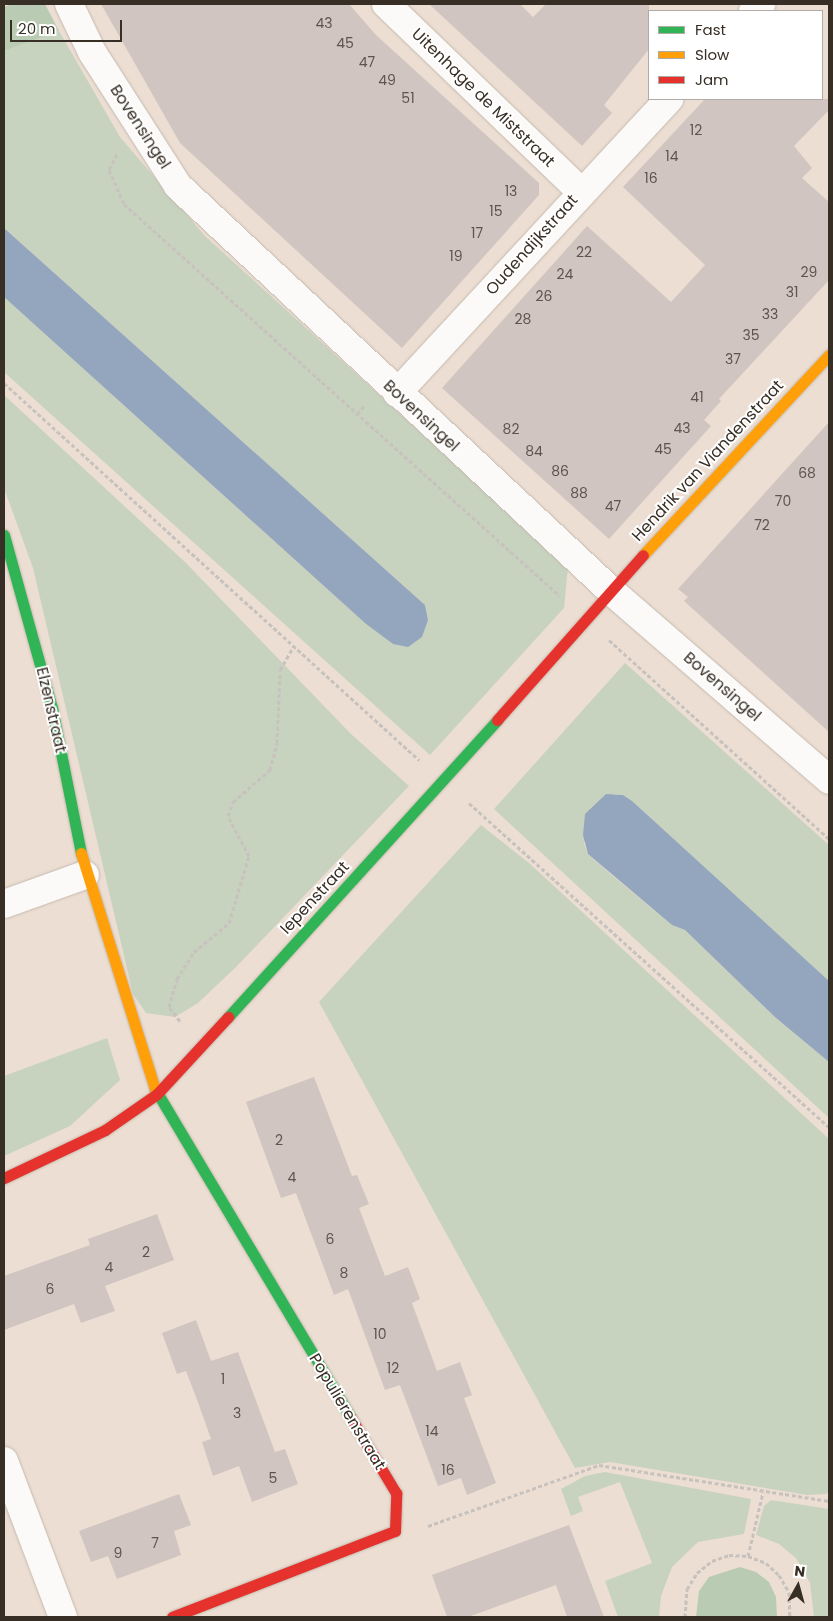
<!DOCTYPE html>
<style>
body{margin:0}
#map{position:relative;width:833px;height:1621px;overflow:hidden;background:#ecded2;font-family:Poppins,sans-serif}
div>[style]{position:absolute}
.green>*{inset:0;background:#c7d3bf}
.forest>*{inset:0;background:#b9ccb3}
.water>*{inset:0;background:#94a6be}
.building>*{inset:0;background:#d1c5c2}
.path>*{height:3px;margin-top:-1.5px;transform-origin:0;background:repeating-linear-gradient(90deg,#c7c2be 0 4px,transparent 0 6.5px)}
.roads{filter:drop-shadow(0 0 1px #c4b9af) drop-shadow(0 0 1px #c4b9af)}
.street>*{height:28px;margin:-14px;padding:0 14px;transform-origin:14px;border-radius:14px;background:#fcfaf8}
.fast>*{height:11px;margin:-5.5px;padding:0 5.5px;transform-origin:5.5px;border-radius:5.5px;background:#30b455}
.slow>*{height:11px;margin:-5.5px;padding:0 5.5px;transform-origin:5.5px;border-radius:5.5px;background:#ff9f0a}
.jam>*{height:11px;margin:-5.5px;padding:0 5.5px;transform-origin:5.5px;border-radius:5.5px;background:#e5322d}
span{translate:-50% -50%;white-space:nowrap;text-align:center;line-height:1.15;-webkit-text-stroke:4px #fff;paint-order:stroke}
.number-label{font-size:14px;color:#5e544c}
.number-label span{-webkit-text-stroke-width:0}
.street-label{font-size:16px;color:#372e25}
.frame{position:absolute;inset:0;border:5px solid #372e25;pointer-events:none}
.legend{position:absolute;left:648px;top:10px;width:175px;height:90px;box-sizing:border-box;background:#fff;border:1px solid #afaba8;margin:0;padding:6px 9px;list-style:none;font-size:15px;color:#372e25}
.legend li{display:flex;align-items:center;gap:10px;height:25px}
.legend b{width:25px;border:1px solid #afaba8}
.north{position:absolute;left:773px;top:1561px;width:50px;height:50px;-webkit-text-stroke:4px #fff;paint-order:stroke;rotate:7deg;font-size:14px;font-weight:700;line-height:20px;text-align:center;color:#372e25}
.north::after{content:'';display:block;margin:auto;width:18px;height:22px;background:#372e25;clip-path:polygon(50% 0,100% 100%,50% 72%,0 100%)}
.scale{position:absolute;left:10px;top:20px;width:112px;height:22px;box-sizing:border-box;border:2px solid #372e25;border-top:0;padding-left:6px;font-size:15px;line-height:18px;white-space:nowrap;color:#372e25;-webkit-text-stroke:4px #fff;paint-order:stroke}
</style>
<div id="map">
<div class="green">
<i style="clip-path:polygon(59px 31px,120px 137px,205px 236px,568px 567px,564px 608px,430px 755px,4px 372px,4px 297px,366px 624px,393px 644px,428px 620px,425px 605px,4px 228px,4px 51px)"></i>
<i style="clip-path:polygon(4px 395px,185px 562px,351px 734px,409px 786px,237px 966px,198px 1003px,175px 1017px,146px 1013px,133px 994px,33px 568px,4px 488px)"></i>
<i style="clip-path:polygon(625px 663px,829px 845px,829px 981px,623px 795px,615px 794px,584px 843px,588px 854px,607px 871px,672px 925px,685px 930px,776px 1018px,829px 1062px,829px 1118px,494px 809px)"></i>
<i style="clip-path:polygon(481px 825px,529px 863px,829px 1139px,829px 1492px,826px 1494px,807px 1495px,610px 1462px,575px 1468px,319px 1002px)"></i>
<i style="clip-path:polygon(107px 1038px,120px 1080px,70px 1126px,4px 1156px,4px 1076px)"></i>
<i style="clip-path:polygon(605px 1472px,751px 1499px,744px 1534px,698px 1542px,672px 1567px,661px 1596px,659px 1617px,618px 1617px,605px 1581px,652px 1563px,620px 1482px,578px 1497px,583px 1511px,571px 1516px,561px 1489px,585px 1476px)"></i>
<i style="clip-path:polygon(771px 1500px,829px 1509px,829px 1617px,814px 1617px,810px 1583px,796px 1558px,779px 1544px,756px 1535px,764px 1506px)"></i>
</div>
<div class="forest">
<i style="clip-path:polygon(12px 4px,45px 4px,59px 31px,4px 51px,4px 7px)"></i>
<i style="clip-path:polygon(740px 1567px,756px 1572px,769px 1582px,776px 1597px,777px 1617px,696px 1617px,699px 1591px,709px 1577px)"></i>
</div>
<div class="water">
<i style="clip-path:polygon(4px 228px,425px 605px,428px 620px,422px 637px,408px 647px,393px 644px,366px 624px,4px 297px)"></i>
<i style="clip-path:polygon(606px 794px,623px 795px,632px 801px,829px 981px,829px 1062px,776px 1018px,685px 930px,672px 925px,588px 854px,583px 835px,585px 814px)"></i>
</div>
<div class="building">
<i style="clip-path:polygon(101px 4px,349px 4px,376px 35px,539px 183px,539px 195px,402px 348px,180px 143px)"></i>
<i style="clip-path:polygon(429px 4px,520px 4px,533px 17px,546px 4px,649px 4px,649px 49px,604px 105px,612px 113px,582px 146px)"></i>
<i style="clip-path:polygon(705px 99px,829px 99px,829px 110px,794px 146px,812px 168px,802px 178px,829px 202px,829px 280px,719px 399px,721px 401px,704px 420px,711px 426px,609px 539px,442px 388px,587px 226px,671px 302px,705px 265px,623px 187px)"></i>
<i style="clip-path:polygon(829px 422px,829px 732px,684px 601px,688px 597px,678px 589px)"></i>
<i style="clip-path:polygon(314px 1077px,352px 1176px,357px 1175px,369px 1204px,359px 1208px,385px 1276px,408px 1267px,420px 1299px,412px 1303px,437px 1371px,460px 1362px,472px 1395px,464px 1398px,496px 1483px,467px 1495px,461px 1478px,438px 1486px,400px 1385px,385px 1390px,348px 1289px,334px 1295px,296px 1193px,281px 1198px,246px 1102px)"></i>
<i style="clip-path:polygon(157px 1214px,174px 1260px,105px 1286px,115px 1311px,81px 1323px,74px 1304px,4px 1330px,4px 1276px,90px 1245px,88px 1239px)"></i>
<i style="clip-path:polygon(196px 1320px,211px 1361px,238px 1352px,275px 1452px,285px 1449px,298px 1484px,252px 1502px,239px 1466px,213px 1476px,202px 1442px,211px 1439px,199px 1405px,186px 1371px,177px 1374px,162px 1333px)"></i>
<i style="clip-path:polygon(179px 1494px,191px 1525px,174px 1531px,181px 1555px,117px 1579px,108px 1556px,91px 1562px,79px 1531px)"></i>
<i style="clip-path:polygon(569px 1525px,604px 1617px,567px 1617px,556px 1585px,468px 1617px,447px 1617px,432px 1575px)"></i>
</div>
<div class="path">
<i style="left:117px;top:154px;width:18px;rotate:117deg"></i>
<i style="left:109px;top:170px;width:37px;rotate:66deg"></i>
<i style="left:124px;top:204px;width:586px;rotate:41.96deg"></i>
<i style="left:4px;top:383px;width:561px;rotate:42.25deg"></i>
<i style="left:357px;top:414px;width:12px;rotate:-48deg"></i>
<i style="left:609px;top:640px;width:297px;rotate:42.1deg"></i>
<i style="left:469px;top:803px;width:484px;rotate:42deg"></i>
<i style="left:180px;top:1021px;width:18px;rotate:-128deg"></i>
<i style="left:169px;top:1007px;width:29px;rotate:-74deg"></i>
<i style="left:177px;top:979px;width:32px;rotate:-58deg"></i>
<i style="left:194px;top:952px;width:45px;rotate:-39.6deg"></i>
<i style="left:229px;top:923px;width:70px;rotate:-73.4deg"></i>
<i style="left:249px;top:856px;width:45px;rotate:-117.7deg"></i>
<i style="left:228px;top:816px;width:15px;rotate:-70deg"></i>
<i style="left:233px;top:802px;width:49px;rotate:-40.9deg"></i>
<i style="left:270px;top:770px;width:28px;rotate:-75deg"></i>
<i style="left:277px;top:743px;width:73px;rotate:-87.6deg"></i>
<i style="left:280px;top:670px;width:28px;rotate:-60deg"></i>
<i style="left:428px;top:1526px;width:182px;rotate:-19.6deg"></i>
<i style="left:599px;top:1465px;width:233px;rotate:8.9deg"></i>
<i style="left:748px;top:1556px;width:66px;rotate:-76.8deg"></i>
<i style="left:685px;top:1617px;width:28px;rotate:-86deg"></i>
<i style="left:687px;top:1589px;width:19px;rotate:-58deg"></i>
<i style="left:697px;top:1573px;width:19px;rotate:-39deg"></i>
<i style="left:712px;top:1561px;width:18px;rotate:-19deg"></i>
<i style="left:729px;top:1555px;width:19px;rotate:3deg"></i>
<i style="left:748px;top:1556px;width:19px;rotate:21deg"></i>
<i style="left:766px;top:1563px;width:18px;rotate:43deg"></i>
<i style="left:779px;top:1575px;width:20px;rotate:60deg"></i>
<i style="left:789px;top:1592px;width:25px;rotate:88deg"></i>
</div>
<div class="roads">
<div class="street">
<i style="left:69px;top:4px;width:53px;rotate:64.4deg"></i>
<i style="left:92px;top:52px;width:159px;rotate:57.3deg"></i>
<i style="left:178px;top:186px;width:591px;rotate:43.08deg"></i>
<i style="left:610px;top:590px;width:290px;rotate:40.9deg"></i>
<i style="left:386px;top:4px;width:269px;rotate:43.9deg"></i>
<i style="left:753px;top:11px;width:11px;rotate:-41deg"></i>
<i style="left:397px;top:393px;width:401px;rotate:-47.2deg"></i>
<i style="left:4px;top:904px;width:86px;rotate:-19.7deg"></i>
<i style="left:4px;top:1461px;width:167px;rotate:69.3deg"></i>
</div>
<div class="fast">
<i style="left:4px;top:535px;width:180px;rotate:74.5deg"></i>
<i style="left:52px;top:708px;width:148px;rotate:78.7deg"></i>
<i style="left:228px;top:1017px;width:401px;rotate:-47.8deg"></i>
<i style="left:155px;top:1089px;width:383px;rotate:59.2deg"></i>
</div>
<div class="slow">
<i style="left:643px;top:555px;width:273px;rotate:-47.1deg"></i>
<i style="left:81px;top:853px;width:247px;rotate:72.6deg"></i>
</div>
<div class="jam">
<i style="left:497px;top:720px;width:220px;rotate:-48.5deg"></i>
<i style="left:4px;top:1178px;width:112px;rotate:-25.4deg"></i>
<i style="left:105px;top:1130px;width:63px;rotate:-34.7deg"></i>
<i style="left:157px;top:1094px;width:105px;rotate:-47.3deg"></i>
<i style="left:172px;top:1617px;width:239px;rotate:-21.1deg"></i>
<i style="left:395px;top:1531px;width:38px;rotate:-88deg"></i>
<i style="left:396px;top:1493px;width:87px;rotate:-121deg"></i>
</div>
</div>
<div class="number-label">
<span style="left:324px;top:23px">43</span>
<span style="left:345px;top:43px">45</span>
<span style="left:367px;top:62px">47</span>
<span style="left:387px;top:80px">49</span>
<span style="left:408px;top:98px">51</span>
<span style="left:696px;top:130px">12</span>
<span style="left:672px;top:156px">14</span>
<span style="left:651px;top:178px">16</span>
<span style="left:511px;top:191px">13</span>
<span style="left:496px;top:211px">15</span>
<span style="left:477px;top:233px">17</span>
<span style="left:584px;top:252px">22</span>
<span style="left:456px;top:256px">19</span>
<span style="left:809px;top:272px">29</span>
<span style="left:565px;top:274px">24</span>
<span style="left:792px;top:292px">31</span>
<span style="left:544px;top:296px">26</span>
<span style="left:770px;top:314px">33</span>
<span style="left:523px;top:319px">28</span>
<span style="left:751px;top:335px">35</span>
<span style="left:733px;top:359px">37</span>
<span style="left:697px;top:397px">41</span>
<span style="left:682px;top:428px">43</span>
<span style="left:511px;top:429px">82</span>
<span style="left:663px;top:449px">45</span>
<span style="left:534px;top:451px">84</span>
<span style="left:560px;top:471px">86</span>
<span style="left:807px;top:473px">68</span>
<span style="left:579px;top:493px">88</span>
<span style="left:783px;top:501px">70</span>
<span style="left:613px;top:506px">47</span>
<span style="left:762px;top:525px">72</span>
<span style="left:279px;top:1140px">2</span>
<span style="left:292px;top:1177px">4</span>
<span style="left:330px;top:1239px">6</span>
<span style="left:146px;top:1252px">2</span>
<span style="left:109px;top:1267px">4</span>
<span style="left:344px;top:1273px">8</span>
<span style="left:50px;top:1289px">6</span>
<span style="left:380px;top:1334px">10</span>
<span style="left:393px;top:1368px">12</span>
<span style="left:223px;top:1379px">1</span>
<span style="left:237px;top:1413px">3</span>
<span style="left:432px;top:1431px">14</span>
<span style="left:448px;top:1470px">16</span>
<span style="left:273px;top:1478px">5</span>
<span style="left:155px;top:1543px">7</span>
<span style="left:118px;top:1553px">9</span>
</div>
<div class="street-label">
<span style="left:483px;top:98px;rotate:44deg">Uitenhage de Miststraat</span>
<span style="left:140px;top:127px;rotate:57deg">Bovensingel</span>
<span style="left:532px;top:245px;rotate:-48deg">Oudendijkstraat</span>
<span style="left:421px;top:416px;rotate:43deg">Bovensingel</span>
<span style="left:708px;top:461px;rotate:-47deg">Hendrik van Viandenstraat</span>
<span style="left:722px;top:687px;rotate:41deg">Bovensingel</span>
<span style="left:51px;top:710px;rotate:77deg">Elzenstraat</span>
<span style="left:315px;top:898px;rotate:-47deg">Iepenstraat</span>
<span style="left:347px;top:1412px;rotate:59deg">Populierenstraat</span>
</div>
<div class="frame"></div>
<ul class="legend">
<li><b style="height:6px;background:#30b455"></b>Fast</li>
<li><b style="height:6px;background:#ff9f0a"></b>Slow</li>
<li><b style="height:6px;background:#e5322d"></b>Jam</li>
</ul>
<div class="north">N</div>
<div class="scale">20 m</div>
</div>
